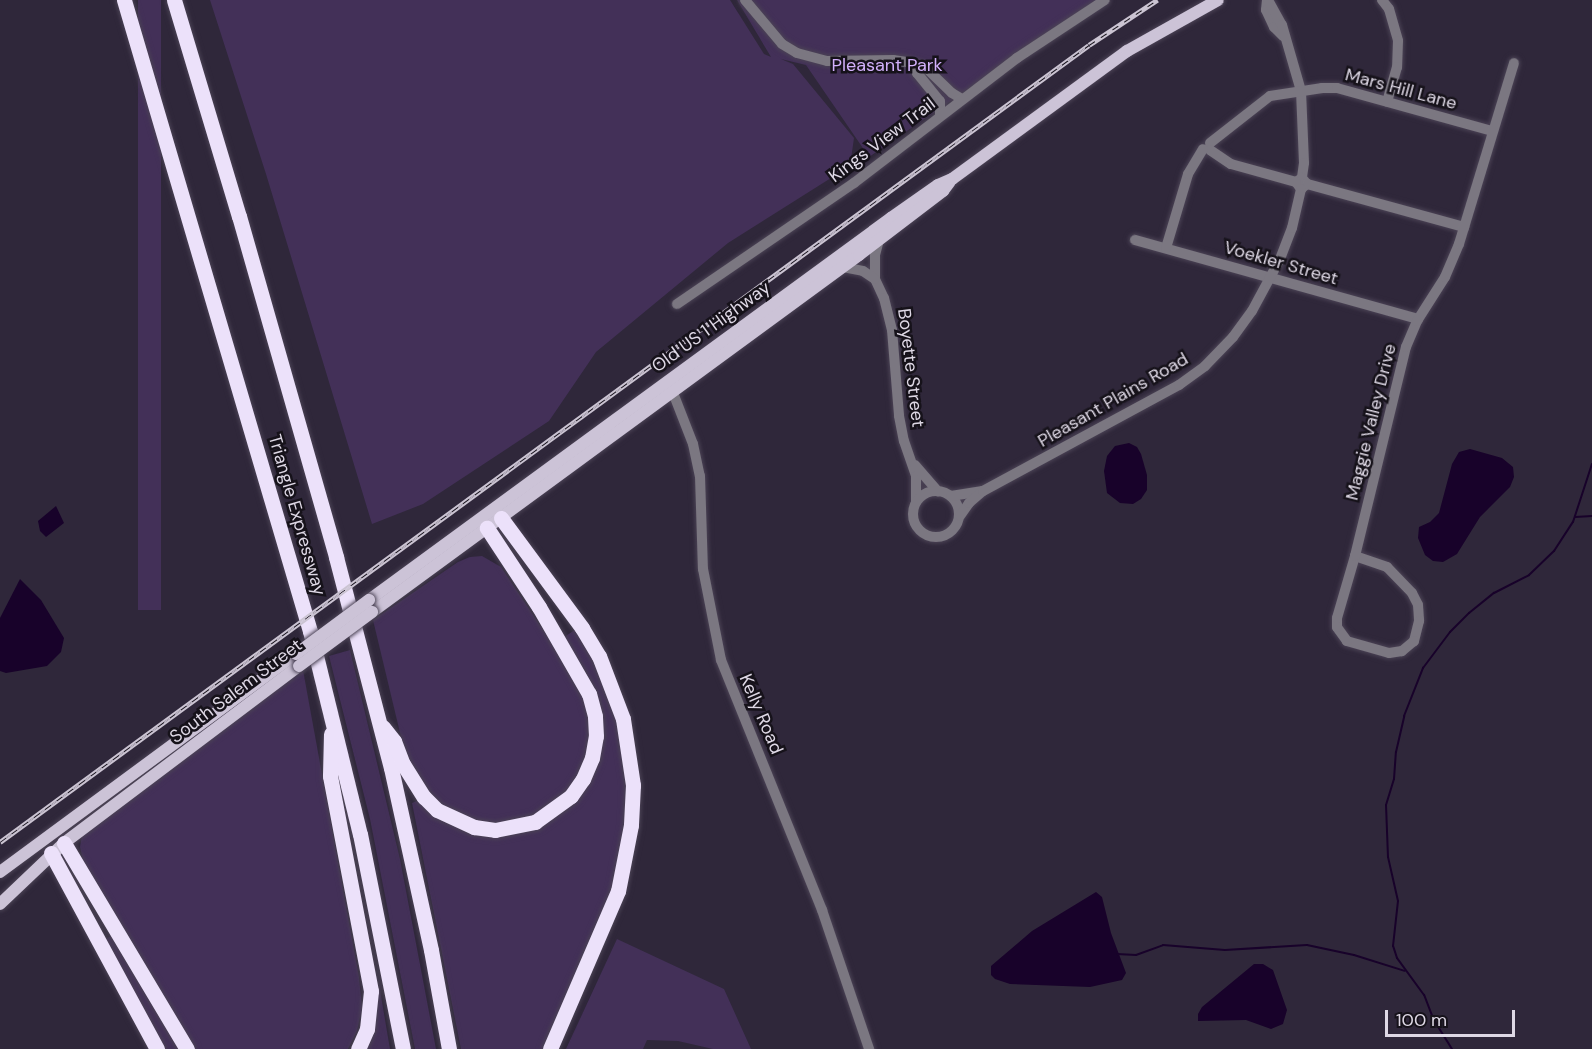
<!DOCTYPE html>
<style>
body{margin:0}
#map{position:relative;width:1592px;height:1049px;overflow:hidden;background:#2f273a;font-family:"DM Sans",sans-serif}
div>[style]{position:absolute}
.green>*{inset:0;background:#433058;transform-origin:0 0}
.water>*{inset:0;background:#18022a}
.stream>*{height:2px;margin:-1px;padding:0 1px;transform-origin:1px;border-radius:1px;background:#18022a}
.roads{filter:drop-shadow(0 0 2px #4b4355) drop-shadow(0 0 2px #4b4355)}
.minor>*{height:10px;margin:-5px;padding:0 5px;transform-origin:5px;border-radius:5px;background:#7b7781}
.minor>.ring{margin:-5px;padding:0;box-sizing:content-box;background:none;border:10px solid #7b7781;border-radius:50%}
.major>*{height:12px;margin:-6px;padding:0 6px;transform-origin:6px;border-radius:6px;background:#ccc3d7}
.highway>*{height:15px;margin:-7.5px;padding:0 7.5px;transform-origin:7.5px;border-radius:7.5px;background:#ece1fa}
.rail>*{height:4.5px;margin-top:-2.25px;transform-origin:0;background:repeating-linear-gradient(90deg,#16121a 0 7px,#cbc4d2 0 14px);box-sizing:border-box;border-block:2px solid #cbc4d2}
.bridges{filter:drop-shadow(0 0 2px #4b4355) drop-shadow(0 0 2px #4b4355)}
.major-bridge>*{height:12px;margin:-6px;padding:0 6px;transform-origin:6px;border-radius:6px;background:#ccc3d7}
span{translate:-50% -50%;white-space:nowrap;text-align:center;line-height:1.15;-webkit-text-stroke:5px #16121a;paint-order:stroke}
.park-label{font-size:18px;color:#d3b1fc}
.street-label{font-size:18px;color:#ded8e5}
.scale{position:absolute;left:1385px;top:1010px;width:130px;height:27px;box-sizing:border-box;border:3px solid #ded8e5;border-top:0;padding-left:8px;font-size:18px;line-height:21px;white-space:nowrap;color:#ded8e5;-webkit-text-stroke:4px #16121a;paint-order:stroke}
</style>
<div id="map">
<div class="green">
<i style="left:138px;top:0;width:23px;height:610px"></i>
<i style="clip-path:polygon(210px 0,730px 0,764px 54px,771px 57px,737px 0,1098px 0,869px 157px,806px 65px,781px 59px,793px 64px,854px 138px,850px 166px,728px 243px,596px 352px,549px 421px,423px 504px,372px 524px,266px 174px)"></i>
<i style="clip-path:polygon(482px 556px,501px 567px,576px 679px,584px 695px,591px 735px,580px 776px,552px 808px,515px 823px,474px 822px,439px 806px,407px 762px,373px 620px,458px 562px,470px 557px)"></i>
<i style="clip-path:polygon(576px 629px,589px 648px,613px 703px,626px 764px,626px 832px,610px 900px,545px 1049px,461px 1049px,412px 803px,419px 800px,435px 816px,452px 825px,473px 832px,537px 827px,558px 815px,575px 800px,587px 783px,594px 693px,586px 672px,563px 638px)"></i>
<i style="clip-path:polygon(350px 650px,400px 859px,436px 1049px,415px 1049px,370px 819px,329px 656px)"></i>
<i style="clip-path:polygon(303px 670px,359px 977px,362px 1008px,357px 1031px,348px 1049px,192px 1049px,83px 861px,80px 847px,82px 835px)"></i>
<i style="clip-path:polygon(111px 936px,130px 968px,180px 1049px,162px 1049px,104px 940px)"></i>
<i style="clip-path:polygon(617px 939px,724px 989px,751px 1049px,713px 1049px,678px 1041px,647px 1040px,643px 1049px,566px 1049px)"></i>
<i style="clip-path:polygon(380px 990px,390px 1049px,365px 1049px,376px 1014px,376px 991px)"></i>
</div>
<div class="water">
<i style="clip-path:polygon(1129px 443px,1137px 447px,1141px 454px,1147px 475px,1147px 490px,1141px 499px,1133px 504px,1120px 503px,1107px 493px,1104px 471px,1107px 456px,1115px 446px)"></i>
<i style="clip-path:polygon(1470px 449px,1502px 458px,1513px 467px,1514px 477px,1510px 487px,1480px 517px,1457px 554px,1443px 562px,1433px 561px,1425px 555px,1418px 538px,1419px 527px,1430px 522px,1439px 513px,1452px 464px,1459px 452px)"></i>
<i style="clip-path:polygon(56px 506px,64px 523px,46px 537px,40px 531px,38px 521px)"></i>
<i style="clip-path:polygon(20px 579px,41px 600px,64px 638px,61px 652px,47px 666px,6px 673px,0 671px,0 618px)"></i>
<i style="clip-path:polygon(1096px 892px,1102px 897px,1111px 933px,1126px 973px,1122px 980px,1090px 987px,1010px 984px,995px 979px,991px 975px,991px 966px,1032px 931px)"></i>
<i style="clip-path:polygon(1254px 964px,1263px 964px,1273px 970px,1287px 1010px,1283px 1024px,1271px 1029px,1246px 1020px,1198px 1021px,1198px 1014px,1202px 1007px)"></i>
</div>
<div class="stream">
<i style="left:1575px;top:517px;width:17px;rotate:-3deg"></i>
<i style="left:1117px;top:954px;width:19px;rotate:3deg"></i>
<i style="left:1136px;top:955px;width:29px;rotate:-20deg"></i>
<i style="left:1163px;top:945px;width:62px;rotate:4.6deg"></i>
<i style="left:1225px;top:950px;width:82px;rotate:-3.5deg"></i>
<i style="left:1307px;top:945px;width:48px;rotate:12deg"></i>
<i style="left:1354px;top:955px;width:53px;rotate:17.4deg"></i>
<i style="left:1452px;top:1049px;width:36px;rotate:-122deg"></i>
<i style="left:1433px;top:1018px;width:25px;rotate:-111deg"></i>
<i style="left:1424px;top:995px;width:46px;rotate:-126.1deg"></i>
<i style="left:1397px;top:958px;width:13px;rotate:-108deg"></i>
<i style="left:1393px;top:946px;width:45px;rotate:-83.7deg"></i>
<i style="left:1398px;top:901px;width:45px;rotate:-102.8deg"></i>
<i style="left:1388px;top:857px;width:52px;rotate:-92.2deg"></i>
<i style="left:1386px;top:805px;width:27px;rotate:-73deg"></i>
<i style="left:1394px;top:779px;width:27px;rotate:-86deg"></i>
<i style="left:1396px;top:752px;width:37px;rotate:-77deg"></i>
<i style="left:1404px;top:716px;width:52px;rotate:-68.4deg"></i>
<i style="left:1423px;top:668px;width:45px;rotate:-53.1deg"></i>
<i style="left:1450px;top:632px;width:27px;rotate:-45deg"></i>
<i style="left:1469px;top:613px;width:32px;rotate:-39deg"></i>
<i style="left:1494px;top:593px;width:39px;rotate:-27deg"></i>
<i style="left:1529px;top:575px;width:35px;rotate:-44deg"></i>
<i style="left:1554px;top:551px;width:35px;rotate:-57deg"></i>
<i style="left:1573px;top:522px;width:61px;rotate:-71.9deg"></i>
</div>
<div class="roads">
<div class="minor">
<i style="left:745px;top:0;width:57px;rotate:49.9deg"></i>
<i style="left:782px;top:44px;width:17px;rotate:31deg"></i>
<i style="left:797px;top:53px;width:31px;rotate:15deg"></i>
<i style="left:827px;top:61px;width:66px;rotate:-0.9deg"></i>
<i style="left:893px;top:60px;width:14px;rotate:8deg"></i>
<i style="left:907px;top:62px;width:20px;rotate:18deg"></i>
<i style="left:926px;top:68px;width:36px;rotate:44deg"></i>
<i style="left:952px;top:93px;width:12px;rotate:31deg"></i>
<i style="left:1267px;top:0;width:10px;rotate:96deg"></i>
<i style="left:1266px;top:10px;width:19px;rotate:65deg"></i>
<i style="left:1274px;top:27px;width:13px;rotate:45deg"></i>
<i style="left:1268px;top:0;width:29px;rotate:61deg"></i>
<i style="left:1282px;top:25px;width:69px;rotate:73.9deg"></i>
<i style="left:1301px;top:91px;width:72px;rotate:87.6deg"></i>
<i style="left:1304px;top:163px;width:15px;rotate:98deg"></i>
<i style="left:1302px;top:178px;width:7px;rotate:146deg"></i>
<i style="left:1296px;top:182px;width:9px;rotate:54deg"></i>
<i style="left:1301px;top:189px;width:8px;rotate:-40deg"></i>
<i style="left:1307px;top:184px;width:8px;rotate:-130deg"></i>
<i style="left:1382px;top:0;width:11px;rotate:52deg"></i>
<i style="left:1389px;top:9px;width:33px;rotate:74deg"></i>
<i style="left:1398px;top:41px;width:26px;rotate:92deg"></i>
<i style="left:1397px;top:67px;width:36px;rotate:106deg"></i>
<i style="left:916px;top:66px;width:7px;rotate:82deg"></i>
<i style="left:917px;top:73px;width:36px;rotate:51deg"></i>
<i style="left:940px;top:101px;width:15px;rotate:90deg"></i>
<i style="left:1210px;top:143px;width:76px;rotate:-38.1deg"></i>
<i style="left:1270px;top:96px;width:53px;rotate:-8.7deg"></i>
<i style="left:1322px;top:88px;width:15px"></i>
<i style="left:1337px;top:88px;width:161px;rotate:15.5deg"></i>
<i style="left:1210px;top:150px;width:25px;rotate:34deg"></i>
<i style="left:1231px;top:164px;width:67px;rotate:15.5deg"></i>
<i style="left:1307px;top:184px;width:163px;rotate:15.3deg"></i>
<i style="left:879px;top:240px;width:16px;rotate:105deg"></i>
<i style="left:875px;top:255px;width:24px;rotate:90deg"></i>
<i style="left:875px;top:279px;width:21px;rotate:65deg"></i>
<i style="left:884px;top:298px;width:33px;rotate:76deg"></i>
<i style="left:892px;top:330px;width:86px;rotate:85.3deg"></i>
<i style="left:899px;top:416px;width:25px;rotate:79deg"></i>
<i style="left:904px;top:441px;width:37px;rotate:71deg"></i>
<i style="left:916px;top:476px;width:26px;rotate:90deg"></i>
<i style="left:1135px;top:240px;width:294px;rotate:15.6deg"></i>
<i style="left:1166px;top:248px;width:77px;rotate:-73.4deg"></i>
<i style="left:1188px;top:174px;width:29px;rotate:-59deg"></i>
<i style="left:843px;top:267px;width:20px;rotate:11deg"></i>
<i style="left:863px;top:271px;width:14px;rotate:34deg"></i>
<i style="left:677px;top:304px;width:214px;rotate:-34.4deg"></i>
<i style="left:854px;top:183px;width:205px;rotate:-37.5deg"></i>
<i style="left:1017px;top:58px;width:105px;rotate:-33.4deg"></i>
<i style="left:670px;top:385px;width:63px;rotate:68.7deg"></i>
<i style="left:693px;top:444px;width:33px;rotate:78deg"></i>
<i style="left:700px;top:476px;width:93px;rotate:88.2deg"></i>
<i style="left:703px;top:569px;width:93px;rotate:78.8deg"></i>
<i style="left:721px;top:660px;width:270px;rotate:68deg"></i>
<i style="left:822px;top:910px;width:147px;rotate:71.3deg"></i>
<i style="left:915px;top:465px;width:35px;rotate:49deg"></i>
<i class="ring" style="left:913px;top:491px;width:36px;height:36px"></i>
<i style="left:951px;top:496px;width:32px;rotate:-9deg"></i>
<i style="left:960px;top:516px;width:16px;rotate:-55deg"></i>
<i style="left:969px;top:503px;width:18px;rotate:-41deg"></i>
<i style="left:983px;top:491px;width:223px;rotate:-28.4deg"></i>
<i style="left:1179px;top:385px;width:32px;rotate:-36deg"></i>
<i style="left:1205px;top:366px;width:40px;rotate:-46deg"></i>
<i style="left:1233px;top:337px;width:32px;rotate:-54deg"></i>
<i style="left:1252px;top:311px;width:59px;rotate:-61.7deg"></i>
<i style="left:1280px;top:259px;width:33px;rotate:-69deg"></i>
<i style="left:1292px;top:228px;width:40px;rotate:-77deg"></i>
<i style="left:1355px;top:556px;width:34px;rotate:19deg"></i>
<i style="left:1387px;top:567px;width:36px;rotate:46deg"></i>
<i style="left:1412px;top:593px;width:13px;rotate:63deg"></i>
<i style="left:1418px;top:605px;width:16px;rotate:86deg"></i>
<i style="left:1419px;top:621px;width:21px;rotate:104deg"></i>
<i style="left:1414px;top:641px;width:16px;rotate:140deg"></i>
<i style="left:1402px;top:651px;width:13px;rotate:171deg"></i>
<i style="left:1389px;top:653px;width:44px;rotate:-164.1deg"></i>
<i style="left:1347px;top:641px;width:17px;rotate:-126deg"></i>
<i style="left:1337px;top:627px;width:9px;rotate:-90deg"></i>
<i style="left:1337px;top:618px;width:65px;rotate:-73.8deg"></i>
<i style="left:1355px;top:556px;width:215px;rotate:-76.3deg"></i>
<i style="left:1406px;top:347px;width:28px;rotate:-67deg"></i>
<i style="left:1417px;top:321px;width:52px;rotate:-57.5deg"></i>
<i style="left:1445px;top:277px;width:36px;rotate:-67deg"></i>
<i style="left:1459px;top:244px;width:189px;rotate:-73.1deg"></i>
</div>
<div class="major">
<i style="left:369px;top:600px;width:647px;rotate:-36.2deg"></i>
<i style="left:891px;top:218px;width:57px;rotate:-35.1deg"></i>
<i style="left:938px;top:185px;width:15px;rotate:-23deg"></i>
<i style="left:952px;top:179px;width:217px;rotate:-36.2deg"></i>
<i style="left:1127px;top:51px;width:104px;rotate:-29.3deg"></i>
<i style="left:372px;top:612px;width:604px;rotate:-36.24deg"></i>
<i style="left:859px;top:255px;width:106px;rotate:-37.3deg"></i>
<i style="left:943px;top:191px;width:10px;rotate:-53deg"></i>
<i style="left:0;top:872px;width:368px;rotate:-36.4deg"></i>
<i style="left:0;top:904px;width:88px;rotate:-43.6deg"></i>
<i style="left:64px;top:843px;width:294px;rotate:-37deg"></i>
</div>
<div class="highway">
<i style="left:124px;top:0;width:658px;rotate:73.58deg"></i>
<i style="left:310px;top:631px;width:209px;rotate:76.2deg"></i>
<i style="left:360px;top:834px;width:219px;rotate:78.7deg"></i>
<i style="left:174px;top:0;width:226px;rotate:73.3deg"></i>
<i style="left:239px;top:216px;width:355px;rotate:74.1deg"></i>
<i style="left:336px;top:557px;width:218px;rotate:75.4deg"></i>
<i style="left:391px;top:768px;width:186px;rotate:77.6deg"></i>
<i style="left:431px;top:950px;width:101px;rotate:79.7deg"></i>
<i style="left:501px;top:518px;width:137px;rotate:53.6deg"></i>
<i style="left:582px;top:628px;width:33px;rotate:59deg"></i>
<i style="left:599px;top:656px;width:67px;rotate:69.1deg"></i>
<i style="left:623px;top:719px;width:67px;rotate:81.4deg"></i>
<i style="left:633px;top:785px;width:40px;rotate:92.9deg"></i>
<i style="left:631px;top:825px;width:67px;rotate:101.1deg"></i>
<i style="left:618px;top:891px;width:172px;rotate:113.3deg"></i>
<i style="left:383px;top:727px;width:18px;rotate:52deg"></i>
<i style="left:394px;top:741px;width:25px;rotate:69deg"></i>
<i style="left:403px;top:764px;width:39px;rotate:58deg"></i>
<i style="left:424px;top:797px;width:18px;rotate:45deg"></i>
<i style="left:437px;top:810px;width:41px;rotate:24.7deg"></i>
<i style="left:474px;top:827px;width:21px;rotate:8deg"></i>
<i style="left:495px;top:830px;width:41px;rotate:-11.3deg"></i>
<i style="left:535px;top:822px;width:44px;rotate:-35.8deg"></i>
<i style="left:571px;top:796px;width:21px;rotate:-55deg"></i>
<i style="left:583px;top:779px;width:23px;rotate:-67deg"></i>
<i style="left:592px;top:758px;width:22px;rotate:-80deg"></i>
<i style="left:596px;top:736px;width:20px;rotate:-93deg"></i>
<i style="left:595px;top:716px;width:23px;rotate:-105deg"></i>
<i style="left:589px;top:694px;width:100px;rotate:-119.9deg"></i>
<i style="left:539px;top:607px;width:95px;rotate:-123.4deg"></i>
<i style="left:331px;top:734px;width:42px;rotate:91.4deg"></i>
<i style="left:330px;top:776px;width:219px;rotate:79.2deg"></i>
<i style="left:371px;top:991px;width:38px;rotate:96deg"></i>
<i style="left:367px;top:1029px;width:22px;rotate:114deg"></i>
<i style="left:64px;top:843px;width:240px;rotate:59.2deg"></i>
<i style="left:51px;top:853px;width:223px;rotate:61.6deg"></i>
</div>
</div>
<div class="rail">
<i style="left:0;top:842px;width:1349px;rotate:-36.2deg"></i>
<i style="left:1089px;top:45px;width:82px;rotate:-33.5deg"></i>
</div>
<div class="bridges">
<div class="major-bridge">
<i style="left:296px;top:654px;width:91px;rotate:-36.5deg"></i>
<i style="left:299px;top:666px;width:91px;rotate:-36.5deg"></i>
</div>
</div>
<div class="park-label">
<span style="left:887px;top:65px">Pleasant Park</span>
</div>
<div class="street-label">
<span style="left:1401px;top:89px;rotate:15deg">Mars Hill Lane</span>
<span style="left:882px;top:140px;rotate:-37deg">Kings View Trail</span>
<span style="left:1281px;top:263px;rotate:16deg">Voekler Street</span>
<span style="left:711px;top:327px;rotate:-36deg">Old US 1 Highway</span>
<span style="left:911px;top:368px;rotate:83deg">Boyette Street</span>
<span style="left:1113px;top:400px;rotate:-30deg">Pleasant Plains Road</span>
<span style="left:1371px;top:422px;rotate:-76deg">Maggie Valley Drive</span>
<span style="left:297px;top:515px;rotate:74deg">Triangle Expressway</span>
<span style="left:236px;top:691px;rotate:-37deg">South Salem Street</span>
<span style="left:761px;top:714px;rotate:67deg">Kelly Road</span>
</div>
<div class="scale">100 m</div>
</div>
